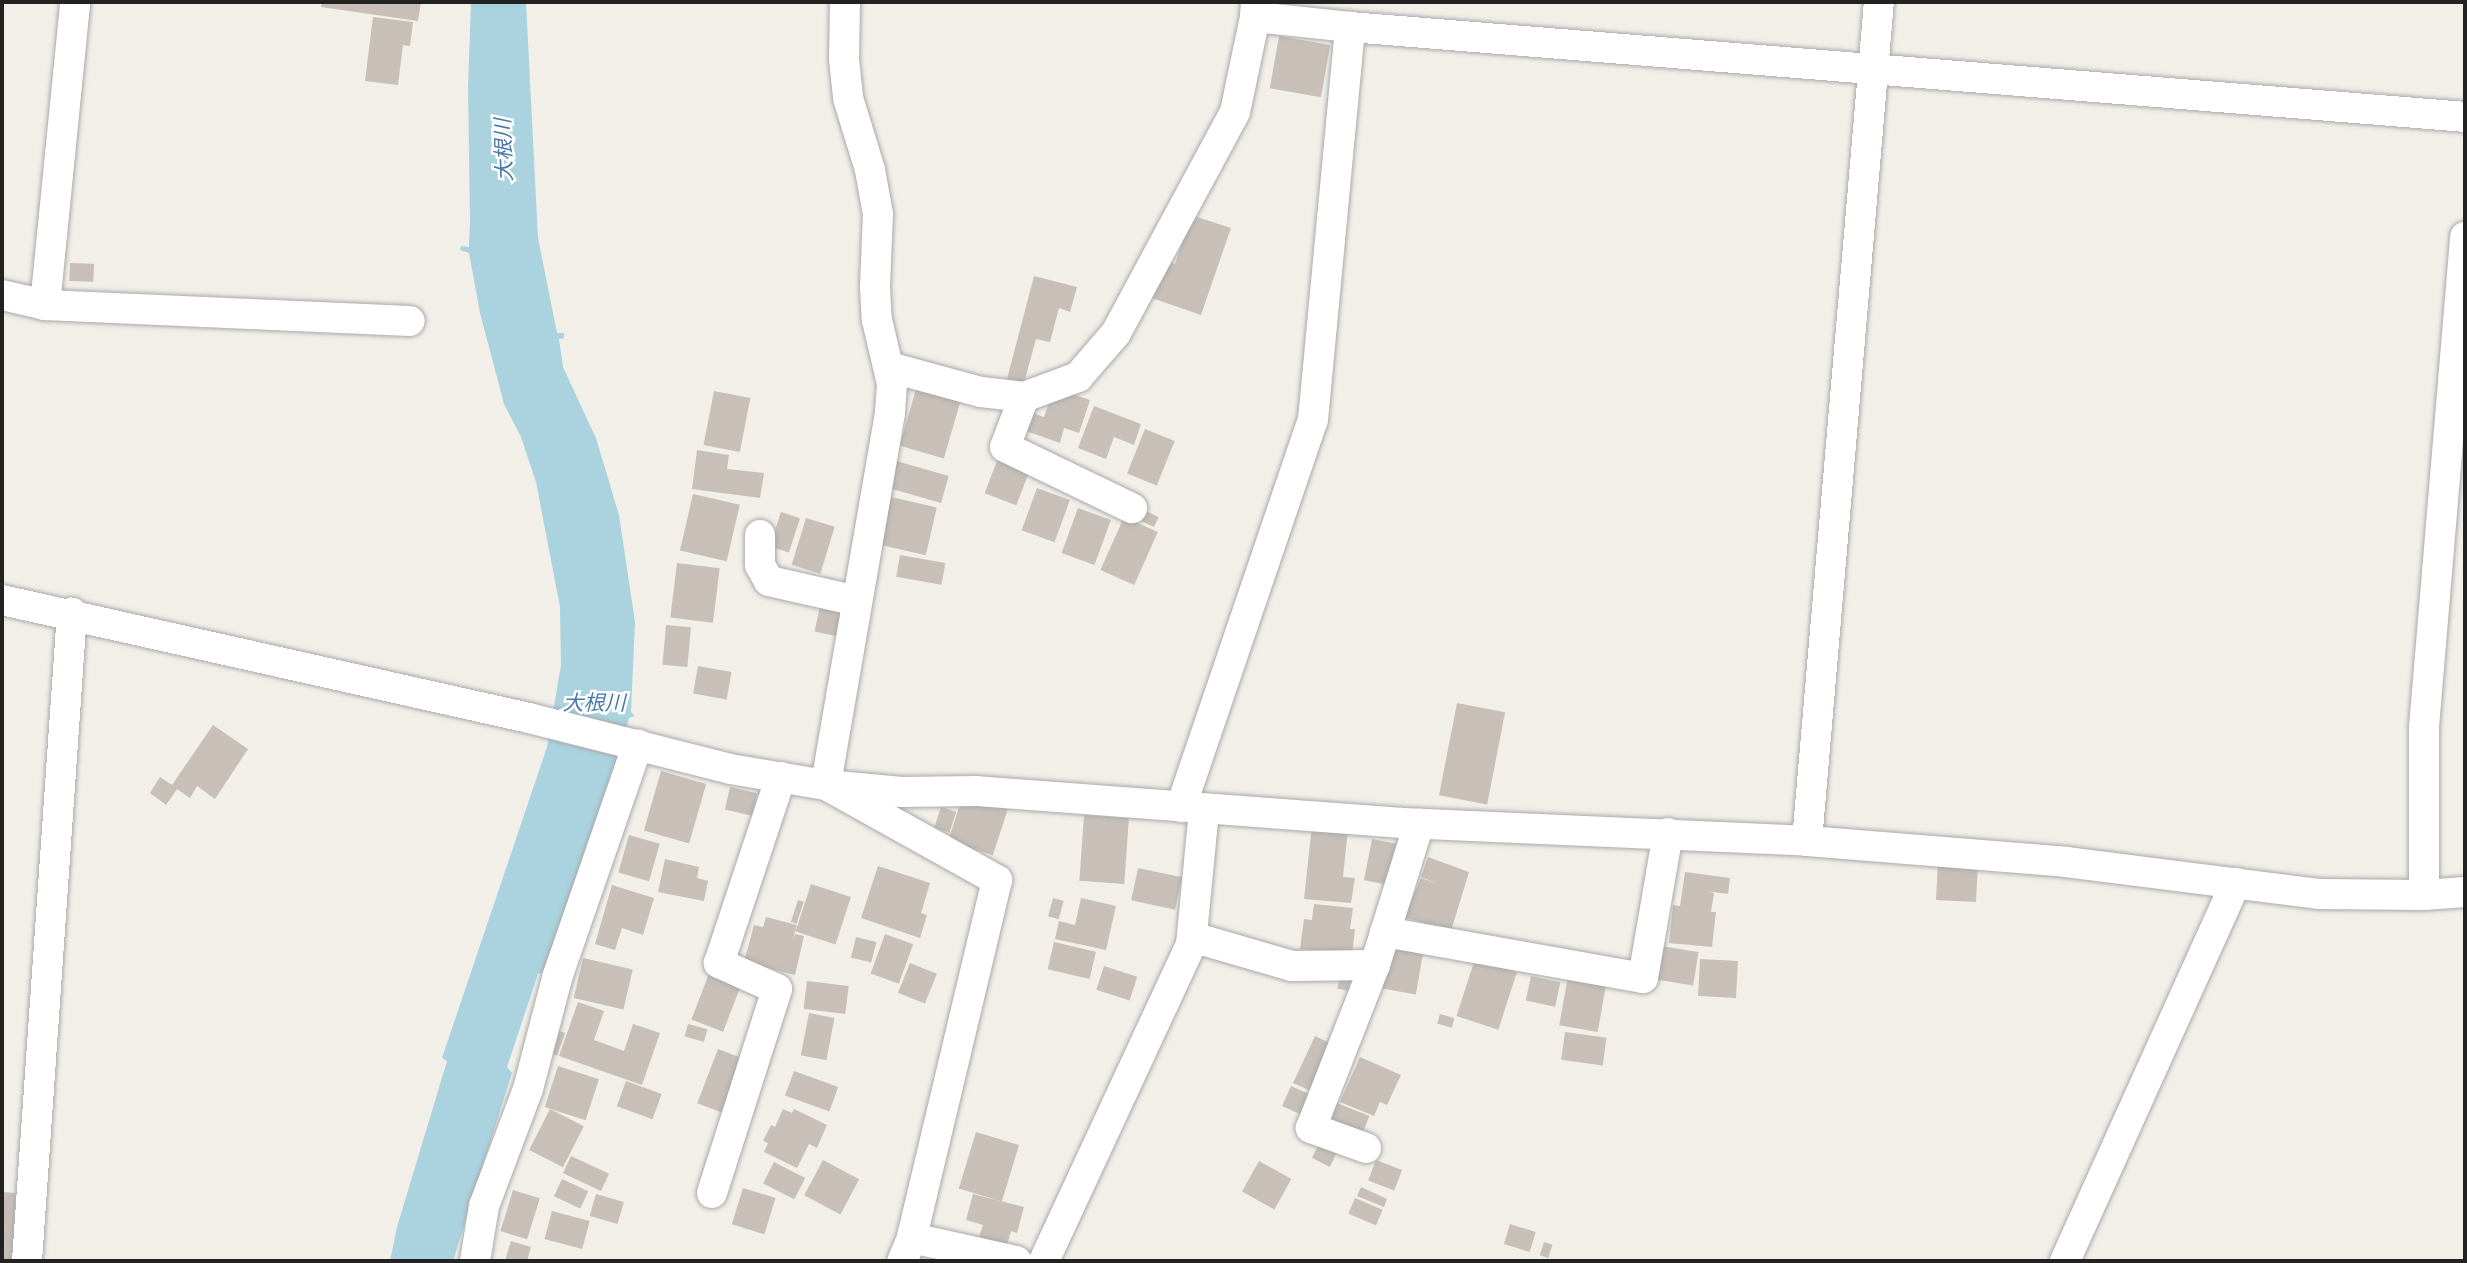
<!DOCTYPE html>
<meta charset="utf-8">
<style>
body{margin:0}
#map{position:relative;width:2467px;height:1263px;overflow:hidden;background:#f2efe9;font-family:Jost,"Noto Sans JP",sans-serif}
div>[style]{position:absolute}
.water>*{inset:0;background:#aad3df}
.building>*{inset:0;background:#c7bfb8;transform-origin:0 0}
.roads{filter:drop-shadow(0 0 2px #a9a9a9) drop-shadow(0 0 2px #a9a9a9)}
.minor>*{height:30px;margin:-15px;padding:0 15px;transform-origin:15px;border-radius:15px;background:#fff}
span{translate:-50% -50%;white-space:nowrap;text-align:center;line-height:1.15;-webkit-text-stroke:5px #fff;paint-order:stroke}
.water-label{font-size:21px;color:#4a7aab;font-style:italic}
.frame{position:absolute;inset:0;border:4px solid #222;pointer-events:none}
</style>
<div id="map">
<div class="water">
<i style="clip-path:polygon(471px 2px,526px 2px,538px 238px,557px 333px,564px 333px,564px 338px,559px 339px,563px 367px,596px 438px,619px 515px,635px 622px,631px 712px,635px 716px,629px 718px,612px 780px,545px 972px,538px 974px,507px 1067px,512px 1073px,453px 1261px,390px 1261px,397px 1227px,447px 1061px,442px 1058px,547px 747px,561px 665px,560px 607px,536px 482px,521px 437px,504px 404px,480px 313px,469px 253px,460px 250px,461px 246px,469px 247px,470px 220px,468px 87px)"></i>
</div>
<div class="building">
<i style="clip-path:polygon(322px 2px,421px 2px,418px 21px,321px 7px)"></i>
<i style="clip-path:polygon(373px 17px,413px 22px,410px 46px,403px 45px,398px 85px,365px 81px)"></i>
<i style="left:1279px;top:36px;width:52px;height:53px;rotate:10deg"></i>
<i style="clip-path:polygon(1191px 215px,1231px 228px,1201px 315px,1140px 294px,1152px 257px,1175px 264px)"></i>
<i style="left:70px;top:263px;width:24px;height:18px;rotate:2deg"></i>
<i style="clip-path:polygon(1034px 276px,1077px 287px,1070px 312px,1059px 308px,1050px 342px,1036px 339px,1024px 383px,1007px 379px)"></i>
<i style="clip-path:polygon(1054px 388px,1090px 400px,1079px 433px,1064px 428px,1060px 443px,1026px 431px,1032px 413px,1044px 417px)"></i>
<i style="left:916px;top:389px;width:46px;height:59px;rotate:16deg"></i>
<i style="left:714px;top:391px;width:37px;height:55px;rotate:11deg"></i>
<i style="clip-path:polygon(1094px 406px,1141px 424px,1134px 445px,1114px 437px,1106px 459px,1078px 448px)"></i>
<i style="left:1145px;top:429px;width:32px;height:48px;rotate:22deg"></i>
<i style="clip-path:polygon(697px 450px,729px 455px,727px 469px,764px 473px,760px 498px,692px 489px)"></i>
<i style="left:1000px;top:453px;width:34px;height:43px;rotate:21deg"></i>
<i style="left:893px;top:460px;width:58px;height:28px;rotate:16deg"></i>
<i style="left:1037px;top:488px;width:35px;height:45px;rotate:20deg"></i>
<i style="left:693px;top:494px;width:48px;height:58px;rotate:13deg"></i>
<i style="left:891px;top:497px;width:47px;height:49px;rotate:13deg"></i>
<i style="left:1078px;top:508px;width:35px;height:48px;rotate:20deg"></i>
<i style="left:1146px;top:511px;width:14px;height:11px;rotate:25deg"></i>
<i style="left:781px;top:512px;width:20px;height:36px;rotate:18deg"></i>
<i style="left:1124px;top:517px;width:37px;height:58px;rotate:24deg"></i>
<i style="left:806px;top:518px;width:30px;height:49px;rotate:17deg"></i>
<i style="left:900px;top:555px;width:46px;height:22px;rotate:10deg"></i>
<i style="left:677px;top:563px;width:43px;height:55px;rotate:7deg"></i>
<i style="left:820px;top:606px;width:30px;height:26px;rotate:12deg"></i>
<i style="left:666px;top:625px;width:25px;height:40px;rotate:5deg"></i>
<i style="left:698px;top:666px;width:34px;height:28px;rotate:10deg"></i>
<i style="left:1457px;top:703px;width:49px;height:94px;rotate:11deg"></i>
<i style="clip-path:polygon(213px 725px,248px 749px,215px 799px,197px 786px,190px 798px,177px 789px,166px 805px,150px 793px,160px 777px,172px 785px)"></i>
<i style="left:661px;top:771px;width:47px;height:62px;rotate:16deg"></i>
<i style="left:730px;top:787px;width:28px;height:23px;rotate:13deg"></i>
<i style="left:963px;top:795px;width:47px;height:48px;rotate:18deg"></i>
<i style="left:941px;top:807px;width:16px;height:22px;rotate:18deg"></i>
<i style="left:1084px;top:815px;width:45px;height:66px;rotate:4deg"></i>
<i style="clip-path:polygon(1312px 825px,1348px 829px,1343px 877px,1355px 878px,1351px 903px,1304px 899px)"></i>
<i style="left:629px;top:835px;width:32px;height:39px;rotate:16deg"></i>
<i style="left:1372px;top:839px;width:25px;height:42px;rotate:11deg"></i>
<i style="clip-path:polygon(1428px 857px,1469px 872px,1451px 931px,1404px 917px,1421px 878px,1438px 884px,1421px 877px)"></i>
<i style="clip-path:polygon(665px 859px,699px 867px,697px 878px,708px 881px,704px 901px,658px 892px)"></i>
<i style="left:1938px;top:862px;width:40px;height:38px;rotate:3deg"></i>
<i style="clip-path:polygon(878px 866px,930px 883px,921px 913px,927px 915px,920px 938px,861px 918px)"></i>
<i style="left:1138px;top:868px;width:45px;height:33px;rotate:12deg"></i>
<i style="clip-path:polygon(1685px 872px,1730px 878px,1728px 894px,1706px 891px,1714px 893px,1711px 912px,1716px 912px,1712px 947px,1669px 943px,1673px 905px,1680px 906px)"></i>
<i style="left:811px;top:884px;width:42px;height:50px;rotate:18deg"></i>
<i style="clip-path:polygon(612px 885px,654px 898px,643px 935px,622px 928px,615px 950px,595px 944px)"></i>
<i style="left:1053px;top:898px;width:11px;height:19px;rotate:15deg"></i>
<i style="clip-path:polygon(1081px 898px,1116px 906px,1106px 950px,1055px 939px,1059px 921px,1075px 925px)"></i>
<i style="left:798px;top:900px;width:6px;height:23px;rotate:18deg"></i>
<i style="clip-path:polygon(1314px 904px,1353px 908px,1350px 929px,1355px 929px,1352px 955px,1300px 949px,1304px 919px,1312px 920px)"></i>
<i style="clip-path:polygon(766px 917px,797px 925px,793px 939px,795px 934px,804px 936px,795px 975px,744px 962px,754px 925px,763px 927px)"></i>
<i style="left:885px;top:934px;width:30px;height:42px;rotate:20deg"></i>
<i style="left:856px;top:937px;width:21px;height:21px;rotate:14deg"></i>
<i style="left:1054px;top:942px;width:43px;height:28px;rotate:13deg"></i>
<i style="left:1389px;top:945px;width:35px;height:44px;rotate:10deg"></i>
<i style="left:1661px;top:946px;width:38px;height:34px;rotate:9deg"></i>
<i style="left:583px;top:958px;width:51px;height:41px;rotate:13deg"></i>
<i style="left:1475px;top:959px;width:44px;height:60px;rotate:18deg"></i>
<i style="left:1700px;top:959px;width:38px;height:37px;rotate:3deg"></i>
<i style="left:910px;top:963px;width:29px;height:32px;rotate:22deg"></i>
<i style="left:1104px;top:966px;width:35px;height:25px;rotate:18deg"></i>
<i style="left:1569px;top:970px;width:39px;height:56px;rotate:10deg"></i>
<i style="left:710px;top:971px;width:34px;height:52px;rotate:21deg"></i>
<i style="left:1340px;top:974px;width:11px;height:15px;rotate:10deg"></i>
<i style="left:1531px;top:976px;width:30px;height:25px;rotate:12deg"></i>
<i style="left:807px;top:981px;width:42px;height:28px;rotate:7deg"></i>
<i style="clip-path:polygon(578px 1002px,604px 1011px,594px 1040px,624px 1051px,633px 1024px,660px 1033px,642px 1085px,559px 1056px)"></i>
<i style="left:809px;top:1013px;width:26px;height:43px;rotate:11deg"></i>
<i style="left:1440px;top:1014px;width:15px;height:10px;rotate:16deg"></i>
<i style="left:688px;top:1024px;width:20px;height:13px;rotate:15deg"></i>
<i style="left:554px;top:1029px;width:12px;height:24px;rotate:20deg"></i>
<i style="left:1565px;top:1032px;width:42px;height:28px;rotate:8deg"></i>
<i style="clip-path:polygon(1315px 1036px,1338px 1047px,1311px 1091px,1293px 1083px)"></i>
<i style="left:718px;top:1049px;width:28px;height:58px;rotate:21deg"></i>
<i style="clip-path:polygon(1360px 1057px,1401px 1075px,1387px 1105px,1380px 1102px,1374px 1116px,1340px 1102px)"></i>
<i style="left:558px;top:1066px;width:43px;height:43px;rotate:18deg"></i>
<i style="left:794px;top:1071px;width:47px;height:26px;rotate:20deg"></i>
<i style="left:626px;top:1081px;width:38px;height:27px;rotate:20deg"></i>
<i style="left:1291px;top:1086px;width:24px;height:22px;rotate:24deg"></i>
<i style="left:1337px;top:1103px;width:35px;height:24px;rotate:22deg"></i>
<i style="left:550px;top:1109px;width:38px;height:46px;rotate:27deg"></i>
<i style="clip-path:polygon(783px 1109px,792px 1113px,794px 1109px,827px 1125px,817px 1148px,809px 1144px,797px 1168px,764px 1152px,768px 1143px,763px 1141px,771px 1125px,775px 1127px)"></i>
<i style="left:976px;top:1132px;width:45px;height:59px;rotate:17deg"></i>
<i style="left:1321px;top:1140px;width:20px;height:20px;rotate:27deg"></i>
<i style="left:571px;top:1156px;width:42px;height:19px;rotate:25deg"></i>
<i style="left:823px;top:1160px;width:41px;height:40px;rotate:28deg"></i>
<i style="left:1376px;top:1160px;width:28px;height:22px;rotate:21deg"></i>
<i style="left:1259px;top:1161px;width:37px;height:35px;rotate:29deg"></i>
<i style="left:774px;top:1162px;width:35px;height:24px;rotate:27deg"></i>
<i style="left:562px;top:1179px;width:29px;height:19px;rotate:25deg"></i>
<i style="clip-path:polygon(1361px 1187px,1387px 1199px,1384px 1207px,1357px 1196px)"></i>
<i style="left:743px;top:1188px;width:34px;height:38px;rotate:17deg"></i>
<i style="left:513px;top:1190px;width:28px;height:43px;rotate:17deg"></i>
<i style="clip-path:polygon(2px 1192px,16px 1193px,12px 1261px,2px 1261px)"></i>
<i style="left:596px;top:1194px;width:29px;height:23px;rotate:16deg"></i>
<i style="clip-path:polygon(973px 1194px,1024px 1207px,1017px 1233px,1011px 1231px,1007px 1245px,979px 1237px,983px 1225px,966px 1220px)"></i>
<i style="left:1355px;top:1198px;width:30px;height:17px;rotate:23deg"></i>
<i style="left:552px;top:1211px;width:39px;height:29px;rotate:15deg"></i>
<i style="left:1510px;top:1224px;width:27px;height:21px;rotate:17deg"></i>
<i style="clip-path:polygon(511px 1241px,531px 1247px,527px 1261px,505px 1261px)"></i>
<i style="left:1544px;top:1242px;width:9px;height:14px;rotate:18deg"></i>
</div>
<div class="roads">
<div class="minor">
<i style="left:845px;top:2px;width:57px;rotate:91deg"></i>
<i style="left:844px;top:59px;width:39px;rotate:84deg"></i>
<i style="left:848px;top:98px;width:75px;rotate:73deg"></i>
<i style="left:870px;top:170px;width:45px;rotate:79.7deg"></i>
<i style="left:878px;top:214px;width:73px;rotate:92.4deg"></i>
<i style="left:875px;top:287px;width:33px;rotate:87deg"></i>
<i style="left:877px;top:320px;width:66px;rotate:76.8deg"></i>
<i style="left:892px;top:384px;width:29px;rotate:94deg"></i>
<i style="left:890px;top:413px;width:377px;rotate:99.8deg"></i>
<i style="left:826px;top:785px;width:196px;rotate:29.1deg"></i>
<i style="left:997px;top:880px;width:368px;rotate:103.4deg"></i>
<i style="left:912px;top:1238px;width:25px;rotate:113deg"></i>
<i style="left:1256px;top:2px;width:15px;rotate:94deg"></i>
<i style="left:1255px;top:17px;width:96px;rotate:6deg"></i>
<i style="left:1350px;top:27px;width:1119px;rotate:4.61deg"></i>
<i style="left:2px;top:295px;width:44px;rotate:13.1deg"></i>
<i style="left:45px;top:305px;width:365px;rotate:2.5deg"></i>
<i style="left:45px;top:305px;width:304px;rotate:-84.3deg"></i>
<i style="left:889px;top:367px;width:95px;rotate:15.2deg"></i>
<i style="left:981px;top:392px;width:43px;rotate:6.6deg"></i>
<i style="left:1024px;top:397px;width:58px;rotate:-20.3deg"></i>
<i style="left:1078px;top:377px;width:58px;rotate:-49.2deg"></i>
<i style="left:1116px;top:333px;width:251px;rotate:-61.7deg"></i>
<i style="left:1235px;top:112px;width:97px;rotate:-78.1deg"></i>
<i style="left:1024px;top:397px;width:53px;rotate:110.8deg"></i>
<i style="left:1005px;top:447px;width:141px;rotate:25.7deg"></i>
<i style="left:760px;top:535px;width:30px;rotate:90deg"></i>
<i style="left:760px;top:565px;width:18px;rotate:61deg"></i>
<i style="left:769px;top:581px;width:90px;rotate:12.8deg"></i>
<i style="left:2px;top:600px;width:540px;rotate:12.62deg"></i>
<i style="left:529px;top:718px;width:207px;rotate:14.2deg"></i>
<i style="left:730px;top:769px;width:97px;rotate:9.5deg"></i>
<i style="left:826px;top:785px;width:76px;rotate:5.3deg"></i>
<i style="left:902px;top:792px;width:74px;rotate:-0.8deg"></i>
<i style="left:976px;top:791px;width:426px;rotate:4.3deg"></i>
<i style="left:1401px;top:823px;width:406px;rotate:2.5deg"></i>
<i style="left:1807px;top:841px;width:260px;rotate:4.6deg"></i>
<i style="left:2066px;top:862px;width:256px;rotate:7.2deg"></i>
<i style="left:2320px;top:894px;width:104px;rotate:0.6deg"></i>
<i style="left:2424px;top:895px;width:41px;rotate:-4.2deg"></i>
<i style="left:1181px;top:807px;width:409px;rotate:-71.2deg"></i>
<i style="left:1313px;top:420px;width:395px;rotate:-84.6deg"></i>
<i style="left:1807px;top:841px;width:842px;rotate:-85.1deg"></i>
<i style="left:2424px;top:895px;width:168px;rotate:-90deg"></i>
<i style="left:2424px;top:727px;width:492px;rotate:-85.2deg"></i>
<i style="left:1385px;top:932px;width:262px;rotate:10.1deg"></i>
<i style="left:1643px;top:978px;width:147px;rotate:-80.2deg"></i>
<i style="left:1192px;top:937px;width:104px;rotate:16.2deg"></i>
<i style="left:1292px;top:966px;width:83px;rotate:-0.7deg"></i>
<i style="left:1375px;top:965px;width:148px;rotate:-72.7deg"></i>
<i style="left:1366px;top:1148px;width:59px;rotate:-160deg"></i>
<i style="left:1311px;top:1128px;width:175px;rotate:-68.6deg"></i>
<i style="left:712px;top:1193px;width:214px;rotate:-72.3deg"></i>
<i style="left:777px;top:989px;width:64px;rotate:-155.9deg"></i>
<i style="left:719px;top:963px;width:196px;rotate:-71.6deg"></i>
<i style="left:912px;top:1238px;width:107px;rotate:12.5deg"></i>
<i style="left:27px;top:1261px;width:650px;rotate:-86.03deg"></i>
<i style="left:475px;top:1261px;width:56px;rotate:-80.7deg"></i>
<i style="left:484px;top:1206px;width:125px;rotate:-69.4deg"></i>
<i style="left:528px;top:1089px;width:118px;rotate:-75.3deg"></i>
<i style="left:558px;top:975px;width:244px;rotate:-70.9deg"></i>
<i style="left:1044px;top:1261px;width:349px;rotate:-65.1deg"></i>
<i style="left:1191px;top:945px;width:136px;rotate:-84.5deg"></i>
<i style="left:2065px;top:1261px;width:415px;rotate:-65.7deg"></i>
</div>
</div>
<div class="water-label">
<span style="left:504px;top:150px;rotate:-92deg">大根川</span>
<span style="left:594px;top:703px">大根川</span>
</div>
<div class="frame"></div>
</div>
